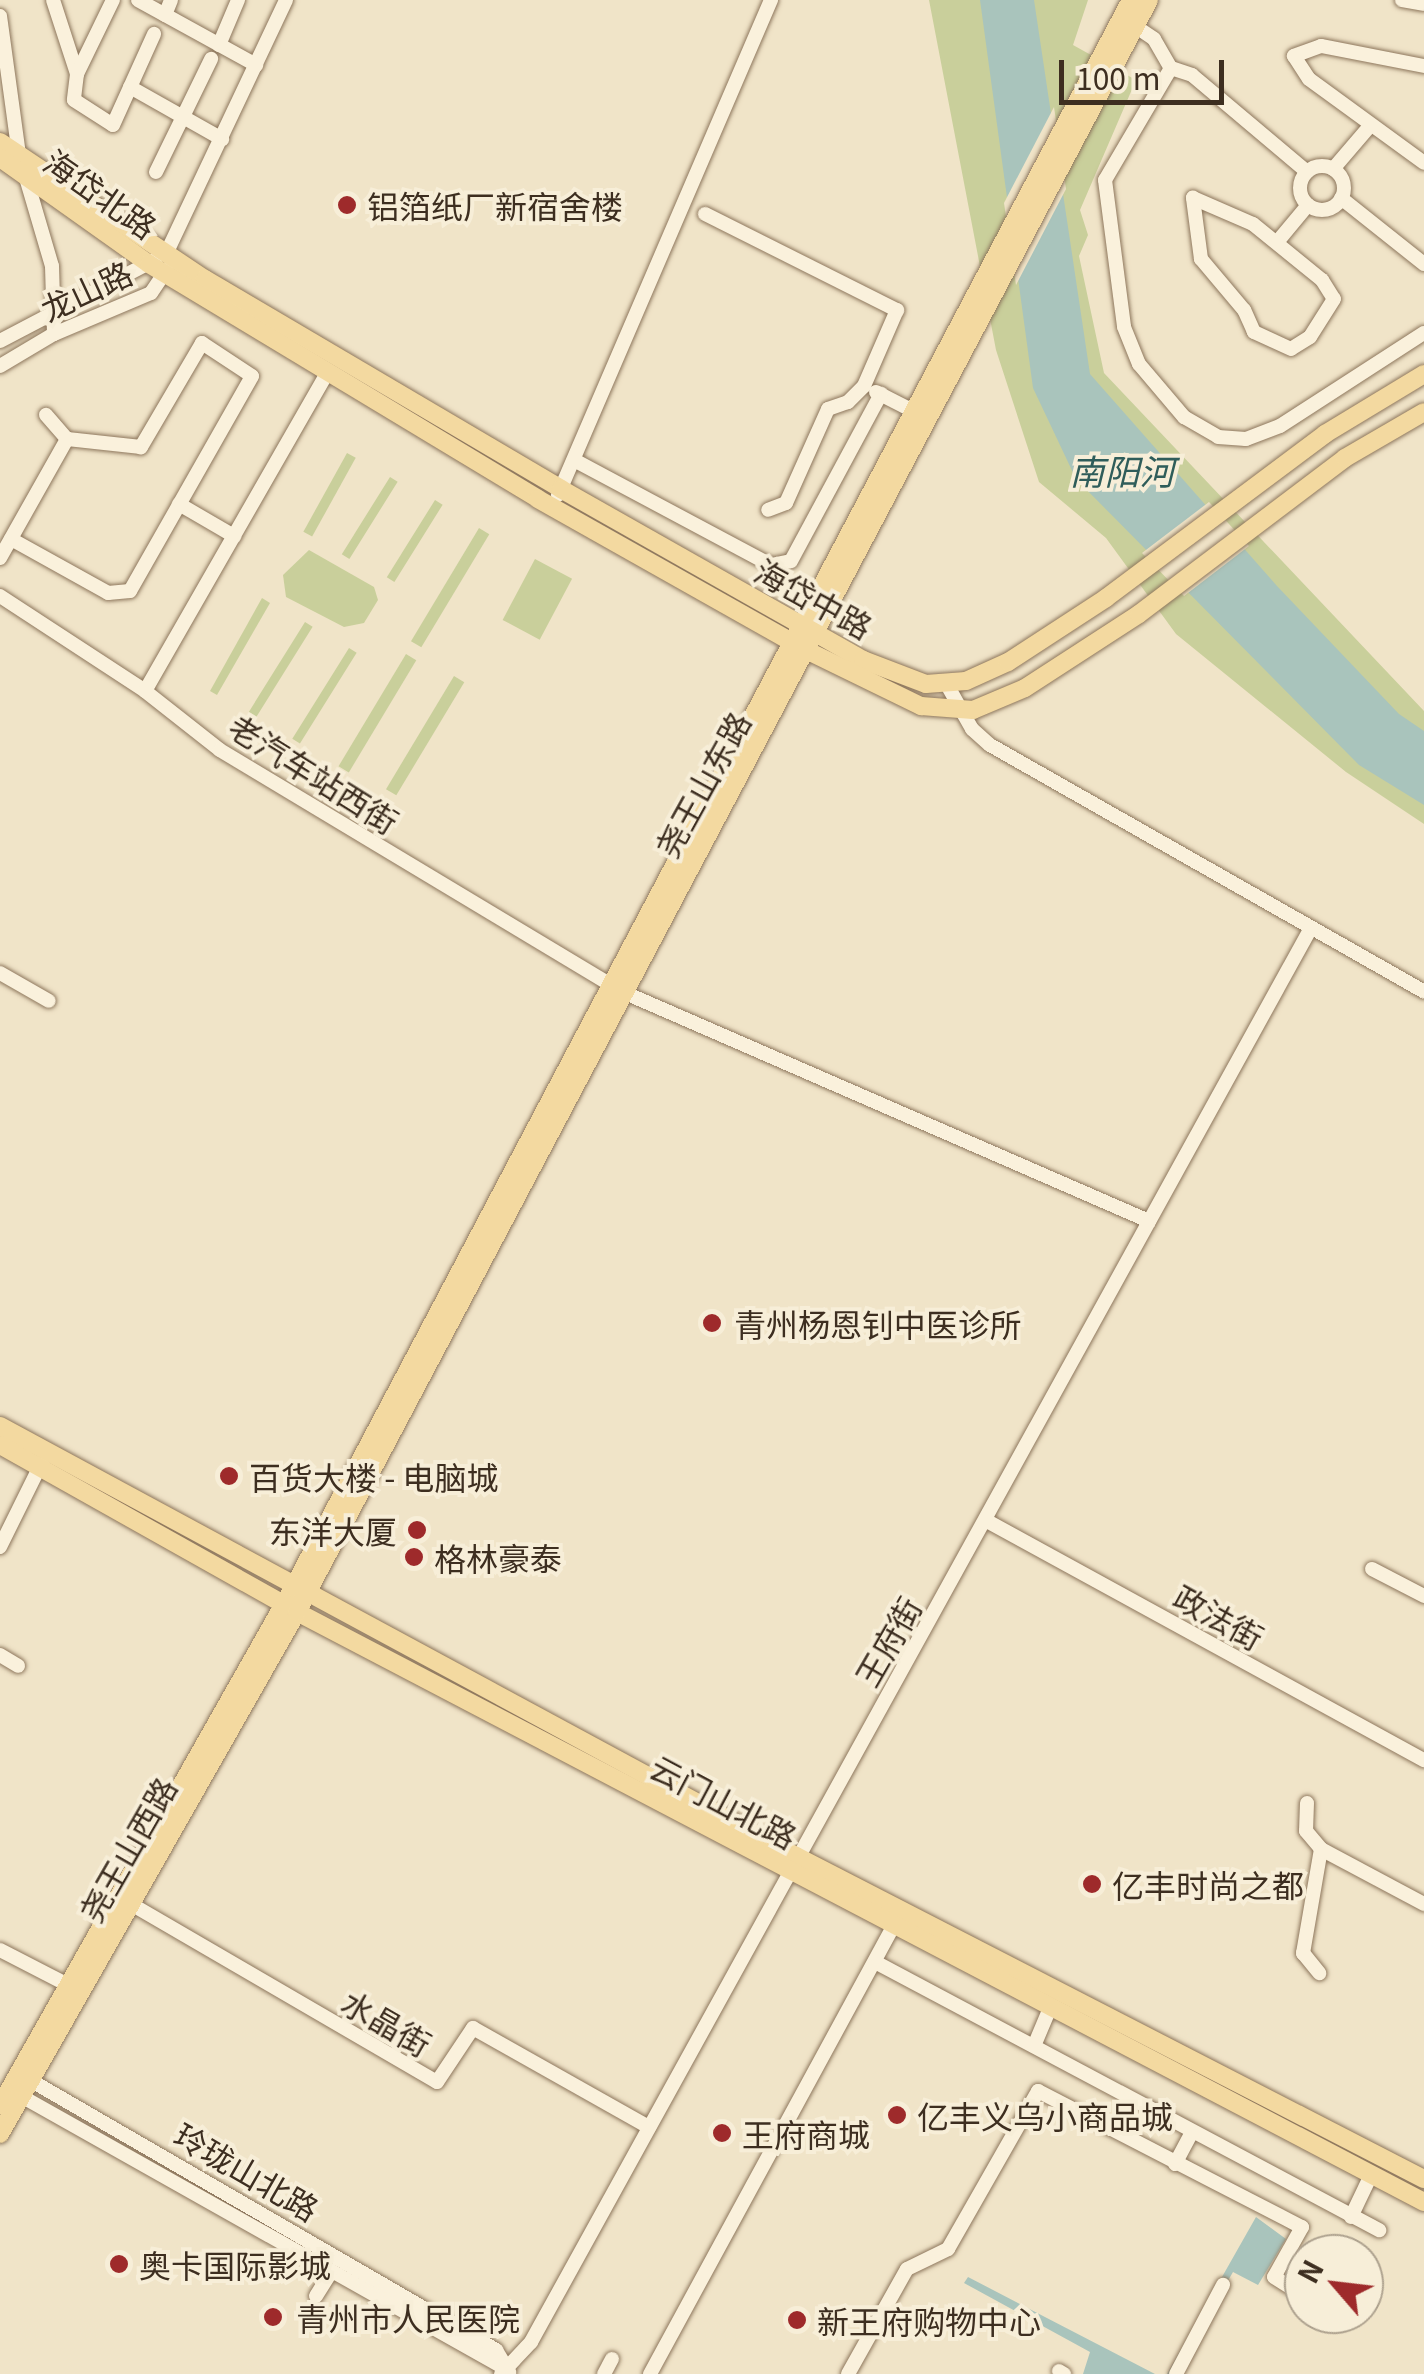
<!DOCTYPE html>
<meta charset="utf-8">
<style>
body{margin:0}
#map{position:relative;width:1424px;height:2374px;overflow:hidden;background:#f0e4c8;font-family:Georgia,"Noto Sans SC",serif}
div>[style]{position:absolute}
.green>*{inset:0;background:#c9cf9b;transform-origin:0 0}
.water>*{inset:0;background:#a9c4bc}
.pier>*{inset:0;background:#f0e4c8}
.roads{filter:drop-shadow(0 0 2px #8d765c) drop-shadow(0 0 2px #8d765c)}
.minor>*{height:14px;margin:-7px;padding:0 7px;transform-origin:7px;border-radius:7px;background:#faf1dc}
.minor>.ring{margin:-7px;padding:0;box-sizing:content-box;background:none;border:14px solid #faf1dc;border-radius:50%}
.major>*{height:18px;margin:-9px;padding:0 9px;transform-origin:9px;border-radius:9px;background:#f3d9a0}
.dots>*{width:28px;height:28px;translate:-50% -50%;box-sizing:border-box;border:5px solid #f7eed8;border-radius:50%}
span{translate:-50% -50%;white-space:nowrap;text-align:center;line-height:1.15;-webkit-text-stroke:8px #f7eed8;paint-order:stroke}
.street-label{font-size:32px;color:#3d2e20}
.poi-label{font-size:32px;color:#3d2e20}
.left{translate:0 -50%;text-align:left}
.right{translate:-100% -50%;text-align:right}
.water-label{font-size:35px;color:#2f5d5a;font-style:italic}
.north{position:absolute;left:1284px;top:2234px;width:100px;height:100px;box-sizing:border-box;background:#f7eed8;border:2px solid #ada18e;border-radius:50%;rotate:298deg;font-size:28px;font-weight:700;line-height:40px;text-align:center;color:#3d2e20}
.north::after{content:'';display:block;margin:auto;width:35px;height:45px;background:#9e2a2b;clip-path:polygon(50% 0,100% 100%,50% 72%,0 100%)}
.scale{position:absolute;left:1059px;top:60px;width:165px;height:45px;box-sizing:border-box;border:5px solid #3d2e20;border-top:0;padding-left:12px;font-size:30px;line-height:35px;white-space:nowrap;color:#3d2e20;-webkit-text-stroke:8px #f7eed8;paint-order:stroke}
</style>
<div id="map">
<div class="green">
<i style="clip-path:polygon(929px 0,1088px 0,1073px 45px,1136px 80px,1080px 210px,1088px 235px,1079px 256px,1104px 373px,1424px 711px,1424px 824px,1346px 772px,1176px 634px,1106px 538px,1039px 482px,996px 350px)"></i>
<i style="left:347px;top:453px;width:10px;height:90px;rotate:29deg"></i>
<i style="left:390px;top:477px;width:9px;height:91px;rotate:32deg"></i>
<i style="left:435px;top:500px;width:9px;height:91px;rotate:32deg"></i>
<i style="left:479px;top:528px;width:12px;height:132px;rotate:31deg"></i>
<i style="clip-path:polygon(309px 550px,374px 587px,378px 600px,364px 623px,344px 627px,286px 597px,283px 575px)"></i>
<i style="left:535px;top:559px;width:42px;height:69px;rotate:28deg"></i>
<i style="clip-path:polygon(262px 598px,270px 603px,217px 695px,210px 691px)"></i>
<i style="left:305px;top:622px;width:9px;height:106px;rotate:32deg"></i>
<i style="left:349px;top:648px;width:9px;height:107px;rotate:32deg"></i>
<i style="left:406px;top:654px;width:12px;height:131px;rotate:31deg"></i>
<i style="left:454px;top:676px;width:12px;height:132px;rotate:31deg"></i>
</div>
<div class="water">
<i style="clip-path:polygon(980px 0,1034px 0,1090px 374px,1277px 586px,1399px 714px,1424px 731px,1424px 805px,1359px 765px,1076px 479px,1033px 388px)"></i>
<i style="clip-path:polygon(1256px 2217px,1286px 2239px,1258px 2285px,1233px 2272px,1174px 2374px,1167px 2374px)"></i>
<i style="clip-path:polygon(968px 2277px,1155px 2374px,1083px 2374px,1090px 2352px,964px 2283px)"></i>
</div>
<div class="pier">
<i style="clip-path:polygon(1054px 107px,1066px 189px,1016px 285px,1004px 203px)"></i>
<i style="clip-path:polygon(1209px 502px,1249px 546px,1184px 596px,1142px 553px)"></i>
</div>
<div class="roads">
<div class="minor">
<i style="left:53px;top:0;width:78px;rotate:72deg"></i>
<i style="left:77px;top:74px;width:26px;rotate:97deg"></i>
<i style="left:74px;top:100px;width:46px;rotate:32.7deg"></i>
<i style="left:113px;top:125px;width:100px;rotate:-65.7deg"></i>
<i style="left:138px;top:0;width:135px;rotate:28.8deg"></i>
<i style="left:1402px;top:0;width:22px;rotate:10deg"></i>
<i style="left:165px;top:15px;width:16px;rotate:-68deg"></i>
<i style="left:0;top:16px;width:139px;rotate:82.2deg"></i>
<i style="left:19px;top:154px;width:117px;rotate:73.6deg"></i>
<i style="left:52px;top:266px;width:68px;rotate:88.3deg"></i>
<i style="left:1135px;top:26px;width:23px;rotate:34deg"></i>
<i style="left:1154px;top:39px;width:34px;rotate:60deg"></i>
<i style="left:1171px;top:68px;width:22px;rotate:18deg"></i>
<i style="left:1192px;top:75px;width:150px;rotate:40.1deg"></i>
<i style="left:219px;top:45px;width:49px;rotate:-67.1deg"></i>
<i style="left:1424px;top:66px;width:105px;rotate:-169deg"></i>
<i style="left:1321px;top:46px;width:29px;rotate:160deg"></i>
<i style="left:1294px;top:56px;width:27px;rotate:57deg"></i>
<i style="left:1309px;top:79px;width:142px;rotate:36.1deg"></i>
<i style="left:1171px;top:68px;width:130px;rotate:120.5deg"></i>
<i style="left:1105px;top:180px;width:148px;rotate:82.6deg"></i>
<i style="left:1124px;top:327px;width:40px;rotate:68deg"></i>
<i style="left:1139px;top:364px;width:70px;rotate:49.7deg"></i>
<i style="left:1184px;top:417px;width:39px;rotate:30deg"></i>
<i style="left:1218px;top:437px;width:28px;rotate:4deg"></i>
<i style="left:1246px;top:439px;width:36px;rotate:-21deg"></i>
<i style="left:1280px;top:426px;width:171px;rotate:-32.9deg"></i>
<i style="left:77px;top:74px;width:82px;rotate:-64.1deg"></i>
<i style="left:130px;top:87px;width:106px;rotate:29.5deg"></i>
<i class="ring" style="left:1300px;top:166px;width:30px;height:30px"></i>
<i style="left:1333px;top:169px;width:55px;rotate:-49.4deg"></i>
<i style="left:156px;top:172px;width:126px;rotate:-64deg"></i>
<i style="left:1193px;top:198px;width:65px;rotate:23.4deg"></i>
<i style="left:1253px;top:224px;width:89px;rotate:39.1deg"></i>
<i style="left:1322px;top:280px;width:22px;rotate:58deg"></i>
<i style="left:1334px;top:299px;width:45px;rotate:122.3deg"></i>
<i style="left:1310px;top:337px;width:22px;rotate:148deg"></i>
<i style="left:1291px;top:349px;width:41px;rotate:-155.3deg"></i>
<i style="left:1254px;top:332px;width:24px;rotate:-114deg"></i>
<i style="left:1244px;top:310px;width:67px;rotate:-130.1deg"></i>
<i style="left:1201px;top:259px;width:62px;rotate:-97.5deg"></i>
<i style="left:1341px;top:198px;width:106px;rotate:38.5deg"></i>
<i style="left:705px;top:214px;width:215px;rotate:26.6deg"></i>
<i style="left:897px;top:310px;width:83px;rotate:113.5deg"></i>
<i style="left:864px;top:386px;width:23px;rotate:135deg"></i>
<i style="left:848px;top:402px;width:21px;rotate:161deg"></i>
<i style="left:828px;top:409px;width:103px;rotate:114.1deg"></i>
<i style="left:786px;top:503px;width:19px;rotate:159deg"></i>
<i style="left:1278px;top:241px;width:47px;rotate:-50.2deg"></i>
<i style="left:166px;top:254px;width:281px;rotate:-64.7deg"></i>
<i style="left:0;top:341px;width:176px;rotate:-27.7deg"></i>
<i style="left:0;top:366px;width:63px;rotate:-30.7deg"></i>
<i style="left:54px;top:334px;width:105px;rotate:-22.9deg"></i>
<i style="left:151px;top:293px;width:29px;rotate:-56deg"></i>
<i style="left:876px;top:392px;width:44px;rotate:27.1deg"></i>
<i style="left:574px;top:460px;width:223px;rotate:28.1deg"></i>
<i style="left:771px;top:565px;width:20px;rotate:-11deg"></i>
<i style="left:791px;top:561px;width:190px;rotate:-61.7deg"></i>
<i style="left:558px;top:495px;width:539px;rotate:-66.72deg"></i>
<i style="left:179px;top:504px;width:64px;rotate:30.2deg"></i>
<i style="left:11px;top:539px;width:111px;rotate:29.1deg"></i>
<i style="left:108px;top:593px;width:22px;rotate:-5deg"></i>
<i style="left:130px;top:591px;width:247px;rotate:-60.4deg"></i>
<i style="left:252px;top:376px;width:60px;rotate:-146.6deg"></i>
<i style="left:202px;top:343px;width:121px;rotate:120.4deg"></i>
<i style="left:141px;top:447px;width:74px;rotate:-173.8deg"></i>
<i style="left:67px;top:439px;width:32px;rotate:-131deg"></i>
<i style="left:0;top:558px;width:137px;rotate:-60.6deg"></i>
<i style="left:0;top:596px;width:173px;rotate:33.2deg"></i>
<i style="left:145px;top:691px;width:95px;rotate:38.2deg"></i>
<i style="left:220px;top:750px;width:470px;rotate:31deg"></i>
<i style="left:623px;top:992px;width:574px;rotate:23.53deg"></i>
<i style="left:946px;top:683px;width:53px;rotate:60.5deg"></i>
<i style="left:972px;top:729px;width:24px;rotate:42deg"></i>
<i style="left:990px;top:745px;width:499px;rotate:29.6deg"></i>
<i style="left:145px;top:691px;width:368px;rotate:-60.2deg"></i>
<i style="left:0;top:973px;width:56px;rotate:29.7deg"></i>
<i style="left:987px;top:1521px;width:498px;rotate:28.7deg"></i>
<i style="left:0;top:1547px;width:99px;rotate:-63.7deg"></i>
<i style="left:1372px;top:1569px;width:59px;rotate:27.4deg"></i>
<i style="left:0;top:1655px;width:21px;rotate:31deg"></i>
<i style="left:1307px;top:1803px;width:28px;rotate:92deg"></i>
<i style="left:1306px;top:1831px;width:23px;rotate:50deg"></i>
<i style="left:1321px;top:1849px;width:106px;rotate:99.8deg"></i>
<i style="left:1303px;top:1953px;width:26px;rotate:51deg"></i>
<i style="left:1321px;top:1849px;width:117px;rotate:28.1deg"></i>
<i style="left:131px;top:1904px;width:354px;rotate:30.2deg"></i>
<i style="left:437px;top:2082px;width:65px;rotate:-56.3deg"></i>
<i style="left:473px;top:2028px;width:202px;rotate:29.4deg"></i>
<i style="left:0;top:1950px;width:76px;rotate:27.2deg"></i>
<i style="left:877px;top:1963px;width:569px;rotate:28.01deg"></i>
<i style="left:1034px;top:2046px;width:41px;rotate:-67.2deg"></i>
<i style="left:30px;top:2080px;width:539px;rotate:30.09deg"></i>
<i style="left:496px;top:2350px;width:26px;rotate:59deg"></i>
<i style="left:21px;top:2096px;width:557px;rotate:29.37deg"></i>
<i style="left:1175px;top:2164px;width:36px;rotate:-62deg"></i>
<i style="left:1351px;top:2217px;width:47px;rotate:-64.5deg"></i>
<i style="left:316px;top:2296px;width:26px;rotate:-58deg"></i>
<i style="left:1059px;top:2371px;width:6px;rotate:31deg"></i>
<i style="left:501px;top:2374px;width:44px;rotate:-46.8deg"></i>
<i style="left:531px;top:2342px;width:1615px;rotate:-61.12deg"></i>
<i style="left:604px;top:2374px;width:17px;rotate:-62deg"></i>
<i style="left:650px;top:2374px;width:511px;rotate:-61.48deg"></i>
<i style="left:848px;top:2374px;width:120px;rotate:-60.7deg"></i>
<i style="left:907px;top:2269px;width:46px;rotate:-26deg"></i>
<i style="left:948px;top:2249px;width:182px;rotate:-60.3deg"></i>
<i style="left:1038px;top:2091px;width:297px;rotate:27.3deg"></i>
<i style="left:1302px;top:2227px;width:57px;rotate:119.2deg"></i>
<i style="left:1274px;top:2277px;width:31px;rotate:32deg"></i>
<i style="left:1176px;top:2374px;width:101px;rotate:-62.2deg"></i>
</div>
<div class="major">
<i style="left:0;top:142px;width:247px;rotate:33.8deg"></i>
<i style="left:205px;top:279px;width:413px;rotate:30.5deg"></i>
<i style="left:561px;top:489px;width:347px;rotate:29.5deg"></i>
<i style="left:863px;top:660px;width:67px;rotate:20.9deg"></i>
<i style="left:926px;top:684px;width:40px;rotate:-4.3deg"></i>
<i style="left:966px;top:681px;width:46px;rotate:-24.3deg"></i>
<i style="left:1008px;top:662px;width:117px;rotate:-33.1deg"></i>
<i style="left:1106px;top:598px;width:274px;rotate:-36.8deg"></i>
<i style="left:1325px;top:434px;width:116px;rotate:-31.2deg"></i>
<i style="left:0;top:158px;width:183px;rotate:35.4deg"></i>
<i style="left:149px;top:264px;width:454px;rotate:31.1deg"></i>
<i style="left:538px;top:499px;width:310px;rotate:29.4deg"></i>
<i style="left:808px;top:651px;width:126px;rotate:26deg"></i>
<i style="left:921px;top:706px;width:52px;rotate:4.4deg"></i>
<i style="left:973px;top:710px;width:56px;rotate:-22.9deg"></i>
<i style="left:1025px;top:688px;width:136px;rotate:-33deg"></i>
<i style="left:1139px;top:614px;width:258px;rotate:-37.1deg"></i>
<i style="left:1345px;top:458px;width:91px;rotate:-30.2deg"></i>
<i style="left:0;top:1426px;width:905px;rotate:28.38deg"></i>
<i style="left:796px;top:1856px;width:706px;rotate:27.22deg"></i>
<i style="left:0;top:1445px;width:341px;rotate:29.3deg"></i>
<i style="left:297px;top:1612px;width:1272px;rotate:27.63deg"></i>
<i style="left:0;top:2106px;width:595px;rotate:-60.51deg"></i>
<i style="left:293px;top:1588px;width:1796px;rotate:-62.18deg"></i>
<i style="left:0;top:2134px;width:601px;rotate:-60.36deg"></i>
<i style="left:297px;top:1612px;width:1823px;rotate:-62.14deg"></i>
</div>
</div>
<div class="dots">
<i style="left:347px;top:205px;background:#9e2a2b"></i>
<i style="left:712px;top:1323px;background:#9e2a2b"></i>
<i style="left:229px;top:1476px;background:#9e2a2b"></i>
<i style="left:417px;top:1530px;background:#9e2a2b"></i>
<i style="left:414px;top:1557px;background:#9e2a2b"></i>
<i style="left:1092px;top:1884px;background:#9e2a2b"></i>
<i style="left:897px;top:2115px;background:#9e2a2b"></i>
<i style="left:722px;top:2133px;background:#9e2a2b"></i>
<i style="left:119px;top:2264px;background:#9e2a2b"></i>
<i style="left:273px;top:2317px;background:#9e2a2b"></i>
<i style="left:797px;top:2320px;background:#9e2a2b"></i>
</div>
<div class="street-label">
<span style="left:101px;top:193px;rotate:35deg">海岱北路</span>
<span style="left:86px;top:290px;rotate:-25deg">龙山路</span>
<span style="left:814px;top:598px;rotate:29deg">海岱中路</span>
<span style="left:314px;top:773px;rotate:32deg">老汽车站西街</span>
<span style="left:702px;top:784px;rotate:-61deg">尧王山东路</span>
<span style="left:1219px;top:1616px;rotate:29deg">政法街</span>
<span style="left:887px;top:1641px;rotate:-60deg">王府街</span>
<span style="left:724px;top:1801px;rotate:28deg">云门山北路</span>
<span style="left:127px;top:1849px;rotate:-60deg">尧王山西路</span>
<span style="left:387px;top:2022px;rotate:30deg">水晶街</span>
<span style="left:247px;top:2171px;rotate:30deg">玲珑山北路</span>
</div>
<div class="poi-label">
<span class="left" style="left:367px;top:205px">铝箔纸厂新宿舍楼</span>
<span class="left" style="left:734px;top:1323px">青州杨恩钊中医诊所</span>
<span class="left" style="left:249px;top:1476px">百货大楼 - 电脑城</span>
<span class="right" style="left:397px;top:1530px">东洋大厦</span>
<span class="left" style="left:434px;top:1557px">格林豪泰</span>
<span class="left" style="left:1112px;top:1884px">亿丰时尚之都</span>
<span class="left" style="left:917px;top:2115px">亿丰义乌小商品城</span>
<span class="left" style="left:742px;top:2133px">王府商城</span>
<span class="left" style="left:139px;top:2264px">奥卡国际影城</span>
<span class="left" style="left:296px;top:2317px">青州市人民医院</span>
<span class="left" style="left:817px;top:2320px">新王府购物中心</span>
</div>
<div class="water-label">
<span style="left:1122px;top:470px">南阳河</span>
</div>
<div class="north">N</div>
<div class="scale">100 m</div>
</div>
